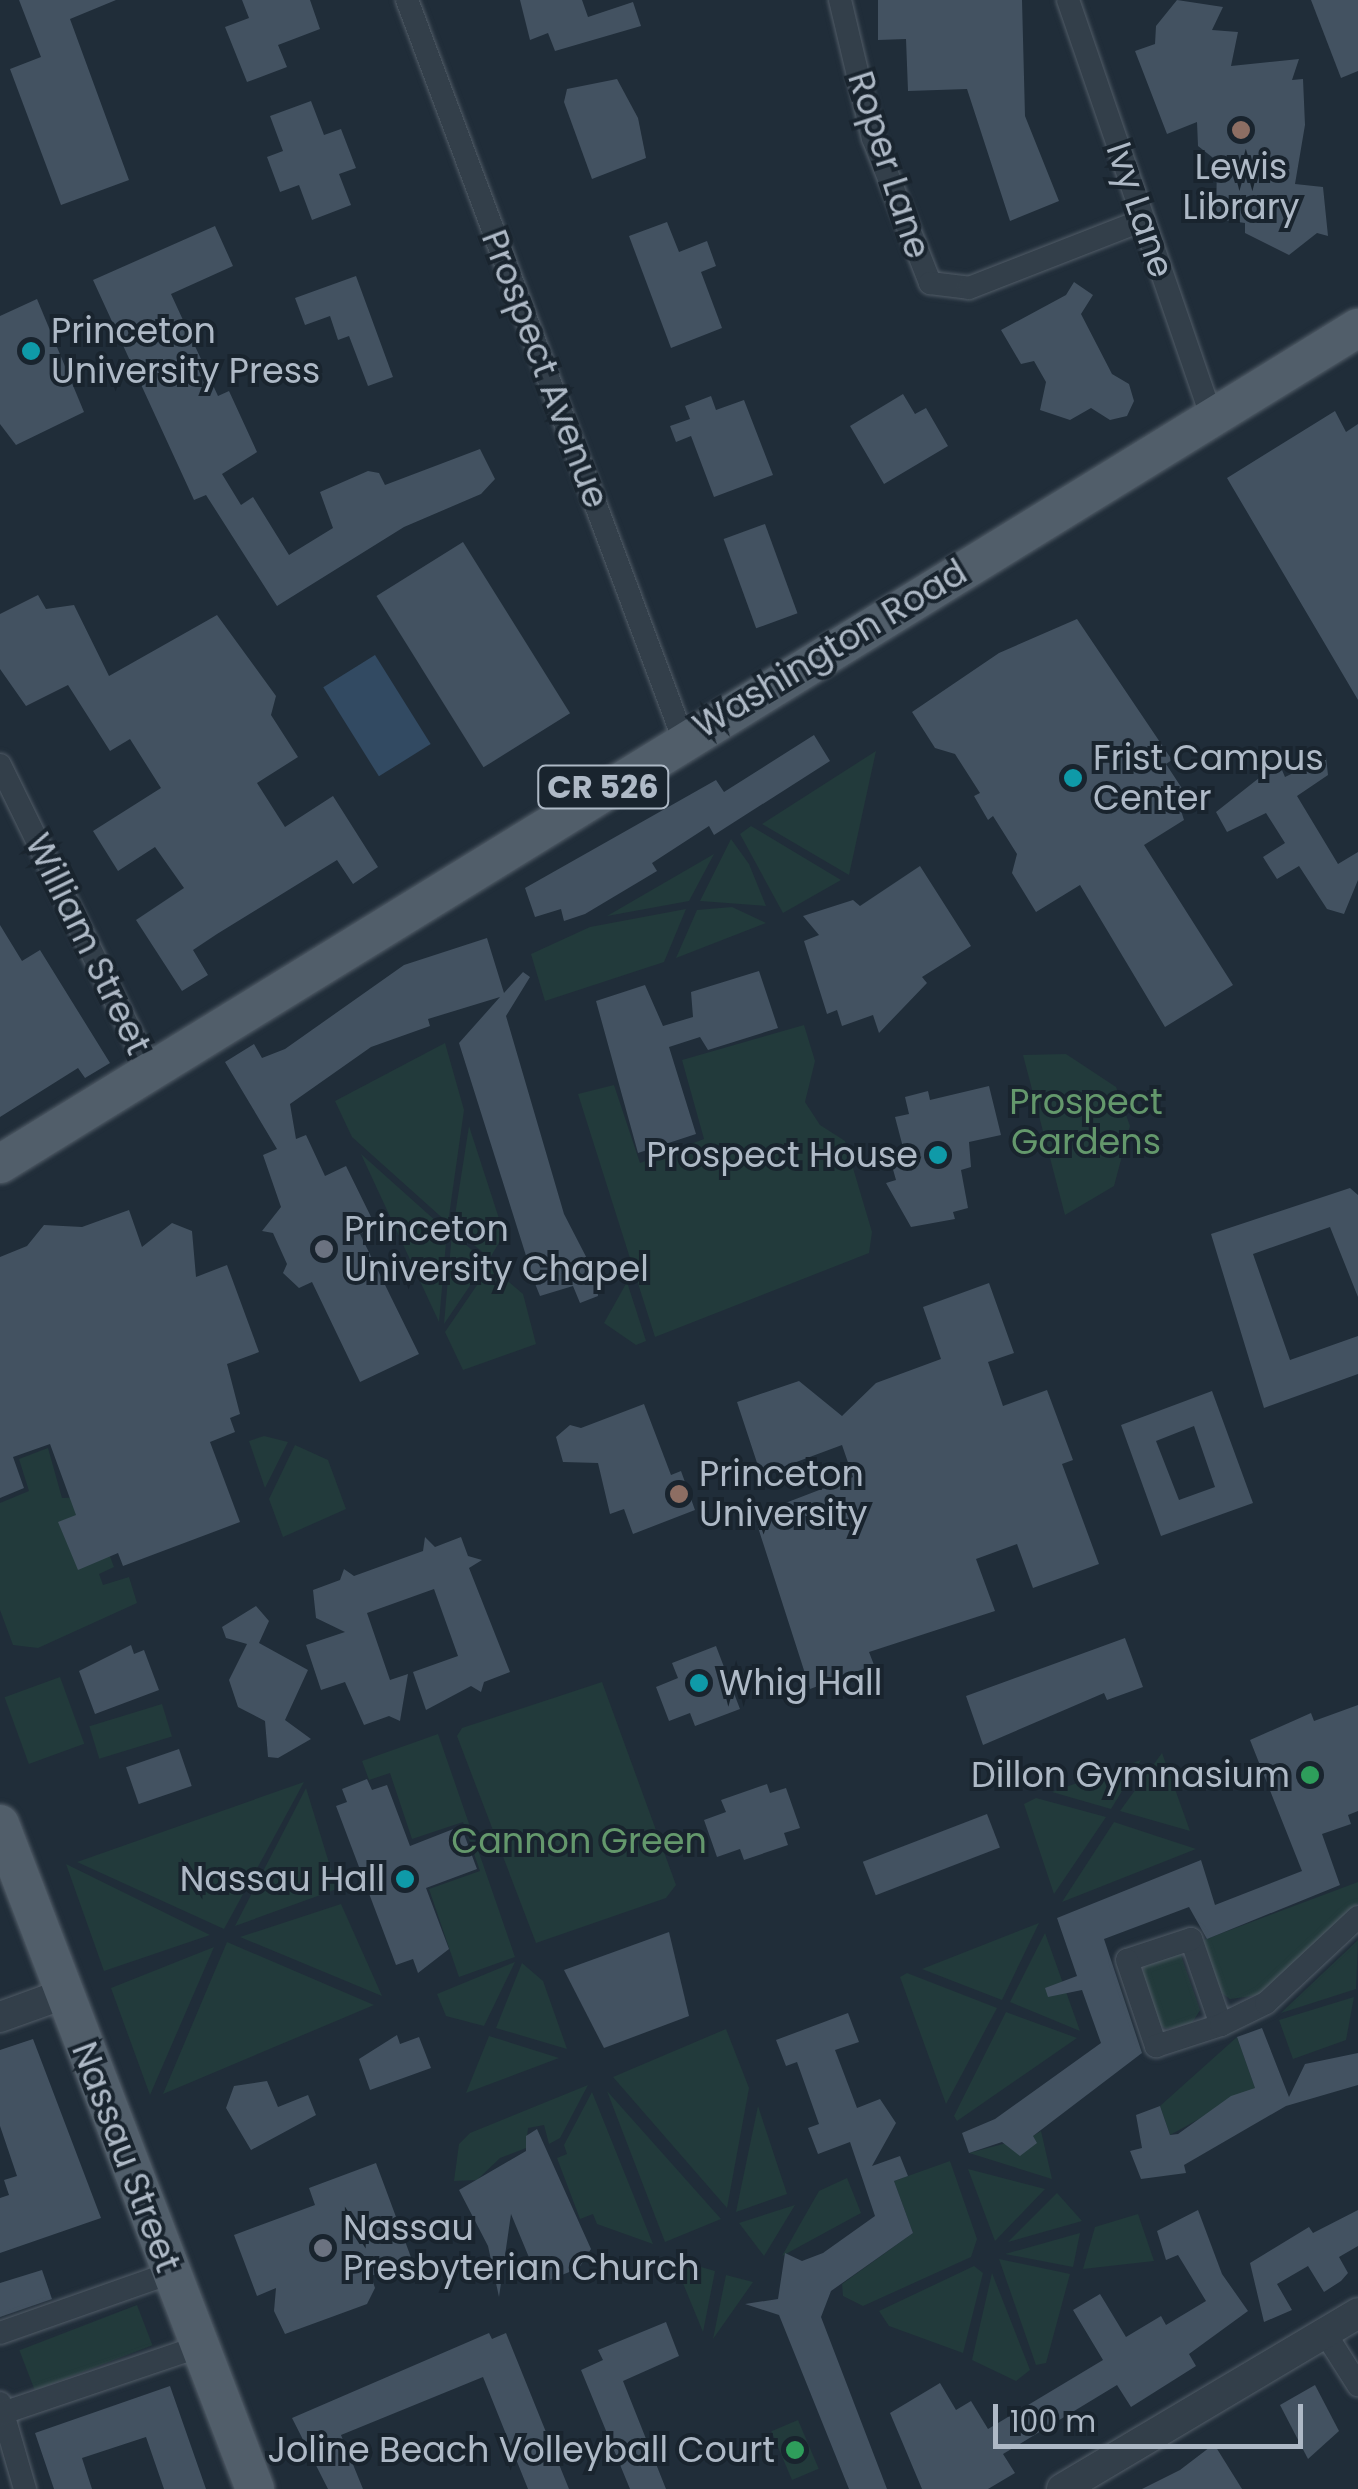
<!DOCTYPE html>
<style>
body{margin:0}
#map{position:relative;width:1358px;height:2489px;overflow:hidden;background:#202d39;font-family:Poppins,sans-serif}
div>[style]{position:absolute}
.green>*{inset:0;background:#223a3b;transform-origin:0 0}
.water>*{inset:0;background:#324a62;transform-origin:0 0}
.building>*{inset:0;background:#435261;transform-origin:0 0}
.roads{filter:drop-shadow(0 0 2px #515c67) drop-shadow(0 0 2px #515c67)}
.minor>*{height:22px;margin:-11px;padding:0 11px;transform-origin:11px;border-radius:11px;background:#333f4a}
.tertiary>*{height:30px;margin:-15px;padding:0 15px;transform-origin:15px;border-radius:15px;background:#333f4a}
.primary>*{height:38px;margin:-19px;padding:0 19px;transform-origin:19px;border-radius:19px;background:#515e6a}
.dots>*{width:28px;height:28px;translate:-50% -50%;box-sizing:border-box;border:5px solid #19242e;border-radius:50%}
span{translate:-50% -50%;white-space:nowrap;text-align:center;line-height:1.15;-webkit-text-stroke:8px #19242e;paint-order:stroke}
.shield-label span{padding:2px 8px;background:#19242e;border:2px solid;border-radius:8px;-webkit-text-stroke-width:0}
.shield-label{font-size:32px;color:#aeb9c6;font-weight:700}
.street-label{font-size:35px;color:#aeb9c6}
.poi-label{font-size:35px;color:#aeb9c6}
.left{translate:0 -50%;text-align:left}
.right{translate:-100% -50%;text-align:right}
.park-label{font-size:35px;color:#64986c}
.scale{position:absolute;left:993px;top:2404px;width:310px;height:45px;box-sizing:border-box;border:5px solid #aeb9c6;border-top:0;padding-left:12px;font-size:30px;line-height:35px;white-space:nowrap;color:#aeb9c6;-webkit-text-stroke:8px #19242e;paint-order:stroke}
</style>
<div id="map">
<div class="green">
<i style="clip-path:polygon(876px 751px,849px 875px,762px 824px)"></i>
<i style="clip-path:polygon(751px 826px,841px 880px,783px 913px,740px 834px)"></i>
<i style="clip-path:polygon(731px 839px,749px 864px,766px 906px,700px 901px)"></i>
<i style="clip-path:polygon(714px 854px,689px 901px,607px 916px)"></i>
<i style="clip-path:polygon(732px 907px,766px 923px,676px 958px,697px 910px)"></i>
<i style="clip-path:polygon(686px 909px,664px 962px,545px 1001px,531px 954px,590px 927px)"></i>
<i style="clip-path:polygon(804px 1025px,815px 1061px,805px 1102px,820px 1125px,845px 1141px,872px 1232px,869px 1253px,655px 1337px,578px 1094px,614px 1085px,640px 1163px,704px 1139px,682px 1060px)"></i>
<i style="clip-path:polygon(445px 1043px,464px 1110px,448px 1223px,352px 1137px,335px 1101px)"></i>
<i style="clip-path:polygon(1066px 1054px,1116px 1087px,1130px 1126px,1114px 1186px,1065px 1215px,1023px 1055px)"></i>
<i style="clip-path:polygon(469px 1126px,504px 1234px,490px 1258px,453px 1228px)"></i>
<i style="clip-path:polygon(361px 1154px,447px 1231px,439px 1322px)"></i>
<i style="clip-path:polygon(452px 1233px,486px 1262px,444px 1324px)"></i>
<i style="clip-path:polygon(490px 1266px,523px 1294px,536px 1344px,463px 1370px,445px 1332px)"></i>
<i style="clip-path:polygon(627px 1282px,646px 1341px,636px 1345px,604px 1323px)"></i>
<i style="clip-path:polygon(264px 1436px,288px 1442px,265px 1488px,249px 1441px)"></i>
<i style="clip-path:polygon(295px 1445px,328px 1460px,346px 1509px,283px 1537px,269px 1499px)"></i>
<i style="clip-path:polygon(48px 1448px,62px 1498px,87px 1497px,114px 1567px,99px 1574px,103px 1585px,129px 1577px,137px 1603px,38px 1648px,13px 1645px,0 1610px,0 1503px,29px 1491px,19px 1459px)"></i>
<i style="left:60px;top:1677px;width:71px;height:59px;rotate:70deg"></i>
<i style="clip-path:polygon(602px 1682px,676px 1885px,666px 1898px,536px 1943px,457px 1736px,462px 1728px)"></i>
<i style="left:162px;top:1704px;width:34px;height:76px;rotate:73deg"></i>
<i style="clip-path:polygon(438px 1734px,515px 1957px,459px 1977px,429px 1889px,480px 1871px,463px 1822px,412px 1839px,390px 1773px,369px 1780px,362px 1761px)"></i>
<i style="clip-path:polygon(1162px 1753px,1190px 1831px,1120px 1811px)"></i>
<i style="clip-path:polygon(1141px 1760px,1111px 1809px,1052px 1792px)"></i>
<i style="clip-path:polygon(304px 1782px,224px 1929px,77px 1862px)"></i>
<i style="clip-path:polygon(306px 1788px,337px 1889px,235px 1926px)"></i>
<i style="clip-path:polygon(1036px 1798px,1106px 1817px,1054px 1894px,1024px 1804px)"></i>
<i style="clip-path:polygon(1114px 1822px,1196px 1849px,1062px 1902px)"></i>
<i style="clip-path:polygon(66px 1864px,210px 1935px,104px 1971px)"></i>
<i style="clip-path:polygon(1358px 1882px,1358px 1903px,1260px 1995px,1230px 1999px,1220px 1992px,1201px 1941px)"></i>
<i style="clip-path:polygon(341px 1904px,382px 1996px,240px 1937px)"></i>
<i style="clip-path:polygon(1039px 1923px,1002px 2000px,922px 1969px)"></i>
<i style="clip-path:polygon(1045px 1933px,1080px 2031px,1010px 2002px)"></i>
<i style="clip-path:polygon(1358px 1940px,1356px 1989px,1281px 2013px)"></i>
<i style="clip-path:polygon(227px 1942px,374px 2005px,163px 2094px)"></i>
<i style="clip-path:polygon(214px 1947px,150px 2095px,111px 1988px)"></i>
<i style="clip-path:polygon(1180px 1953px,1200px 2010px,1192px 2023px,1167px 2029px,1155px 2023px,1141px 1986px,1144px 1967px,1157px 1954px)"></i>
<i style="clip-path:polygon(515px 1962px,484px 2026px,446px 2016px,437px 1994px)"></i>
<i style="clip-path:polygon(522px 1963px,543px 1981px,567px 2049px,496px 2028px)"></i>
<i style="clip-path:polygon(907px 1973px,997px 2008px,946px 2104px,900px 1977px)"></i>
<i style="clip-path:polygon(1354px 1997px,1346px 2040px,1293px 2059px,1279px 2020px)"></i>
<i style="clip-path:polygon(1006px 2012px,1077px 2038px,957px 2121px,954px 2116px)"></i>
<i style="clip-path:polygon(726px 2029px,749px 2088px,727px 2208px,613px 2077px)"></i>
<i style="clip-path:polygon(489px 2036px,559px 2058px,466px 2093px)"></i>
<i style="clip-path:polygon(1237px 2037px,1255px 2088px,1170px 2135px,1160px 2106px)"></i>
<i style="clip-path:polygon(588px 2085px,560px 2138px,549px 2144px,544px 2125px,528px 2128px,526px 2148px,500px 2158px,477px 2180px,454px 2181px,459px 2144px,470px 2133px)"></i>
<i style="clip-path:polygon(607px 2091px,721px 2219px,665px 2242px)"></i>
<i style="clip-path:polygon(592px 2092px,653px 2244px,597px 2224px,593px 2214px,580px 2219px,557px 2158px,567px 2154px,564px 2145px)"></i>
<i style="clip-path:polygon(758px 2106px,787px 2194px,736px 2212px)"></i>
<i style="clip-path:polygon(1041px 2131px,1052px 2179px,969px 2153px,1033px 2136px)"></i>
<i style="clip-path:polygon(950px 2161px,977px 2239px,971px 2257px,863px 2306px,843px 2296px,842px 2284px,913px 2233px,894px 2181px)"></i>
<i style="clip-path:polygon(968px 2169px,1045px 2189px,995px 2241px)"></i>
<i style="clip-path:polygon(847px 2178px,861px 2213px,782px 2256px,819px 2191px)"></i>
<i style="clip-path:polygon(1057px 2193px,1082px 2221px,1008px 2242px)"></i>
<i style="clip-path:polygon(795px 2205px,764px 2256px,739px 2223px)"></i>
<i style="clip-path:polygon(1138px 2214px,1154px 2261px,1083px 2269px,1095px 2227px)"></i>
<i style="clip-path:polygon(1080px 2233px,1073px 2267px,1005px 2254px)"></i>
<i style="clip-path:polygon(673px 2259px,715px 2271px,703px 2332px)"></i>
<i style="clip-path:polygon(999px 2259px,1070px 2274px,1046px 2363px,1036px 2365px)"></i>
<i style="clip-path:polygon(974px 2266px,983px 2273px,963px 2353px,889px 2326px,879px 2311px)"></i>
<i style="clip-path:polygon(992px 2273px,1030px 2370px,1016px 2381px,972px 2360px)"></i>
<i style="clip-path:polygon(726px 2275px,753px 2282px,713px 2339px)"></i>
<i style="left:137px;top:2305px;width:43px;height:126px;rotate:69deg"></i>
<i style="left:798px;top:2420px;width:53px;height:29px;rotate:67deg"></i>
</div>
<div class="water">
<i style="left:375px;top:655px;width:105px;height:61px;rotate:58deg"></i>
</div>
<div class="building">
<i style="clip-path:polygon(19px 0,116px 0,70px 19px,129px 180px,61px 205px,10px 69px,41px 57px)"></i>
<i style="clip-path:polygon(242px 0,310px 0,320px 29px,278px 45px,287px 67px,247px 82px,225px 27px,249px 18px)"></i>
<i style="clip-path:polygon(520px 0,582px 0,588px 17px,633px 2px,641px 26px,555px 51px,548px 33px,530px 40px)"></i>
<i style="clip-path:polygon(878px 0,1022px 0,1025px 116px,1059px 201px,1010px 221px,967px 89px,908px 91px,906px 39px,878px 40px)"></i>
<i style="clip-path:polygon(1177px 0,1223px 7px,1212px 30px,1238px 32px,1231px 66px,1299px 59px,1292px 80px,1303px 79px,1305px 125px,1295px 184px,1323px 187px,1328px 236px,1317px 233px,1289px 255px,1245px 233px,1245px 223px,1216px 219px,1217px 161px,1198px 146px,1197px 122px,1167px 134px,1135px 51px,1155px 44px,1156px 26px)"></i>
<i style="clip-path:polygon(1311px 0,1358px 0,1358px 71px,1341px 78px)"></i>
<i style="clip-path:polygon(617px 79px,638px 118px,646px 158px,592px 179px,564px 102px,567px 89px)"></i>
<i style="clip-path:polygon(311px 101px,324px 135px,341px 129px,356px 168px,339px 174px,351px 205px,312px 220px,299px 185px,280px 192px,267px 157px,283px 151px,270px 116px)"></i>
<i style="clip-path:polygon(667px 222px,679px 252px,707px 241px,716px 266px,701px 272px,722px 328px,671px 348px,629px 236px)"></i>
<i style="clip-path:polygon(215px 226px,233px 266px,171px 294px,218px 396px,229px 391px,257px 452px,222px 474px,241px 505px,253px 497px,289px 555px,333px 528px,320px 492px,368px 471px,379px 473px,385px 485px,480px 449px,495px 479px,481px 494px,404px 527px,277px 606px,206px 495px,194px 500px,93px 280px)"></i>
<i style="clip-path:polygon(356px 276px,393px 377px,368px 386px,349px 336px,338px 340px,330px 316px,305px 325px,295px 298px)"></i>
<i style="clip-path:polygon(1074px 282px,1093px 295px,1081px 314px,1112px 374px,1129px 384px,1134px 401px,1127px 416px,1110px 420px,1091px 408px,1070px 420px,1040px 410px,1046px 382px,1034px 361px,1021px 364px,1001px 330px,1066px 295px)"></i>
<i style="clip-path:polygon(37px 299px,84px 412px,16px 445px,0 424px,0 316px)"></i>
<i style="clip-path:polygon(903px 394px,915px 414px,926px 408px,948px 446px,884px 484px,850px 426px)"></i>
<i style="clip-path:polygon(711px 396px,716px 410px,744px 400px,773px 475px,714px 497px,691px 436px,676px 442px,670px 426px,690px 419px,685px 406px)"></i>
<i style="clip-path:polygon(1335px 411px,1346px 432px,1358px 424px,1358px 700px,1227px 478px)"></i>
<i style="left:765px;top:524px;width:95px;height:44px;rotate:70deg"></i>
<i style="left:463px;top:542px;width:202px;height:102px;rotate:58deg"></i>
<i style="clip-path:polygon(38px 595px,46px 609px,74px 605px,109px 676px,217px 615px,276px 696px,271px 715px,298px 757px,257px 783px,285px 827px,333px 796px,378px 867px,353px 884px,337px 860px,217px 934px,193px 950px,208px 975px,182px 991px,136px 920px,184px 888px,155px 847px,118px 871px,93px 831px,161px 788px,130px 739px,110px 751px,68px 685px,26px 706px,0 669px,0 614px)"></i>
<i style="clip-path:polygon(1077px 619px,1172px 760px,1166px 764px,1185px 793px,1177px 798px,1184px 820px,1144px 845px,1233px 985px,1165px 1027px,1080px 885px,1036px 912px,1012px 873px,1017px 854px,993px 816px,988px 820px,974px 796px,980px 793px,955px 754px,935px 748px,912px 712px,999px 653px)"></i>
<i style="clip-path:polygon(814px 735px,830px 761px,714px 835px,709px 826px,652px 863px,657px 871px,585px 914px,564px 921px,561px 909px,535px 917px,525px 888px,716px 780px,724px 792px)"></i>
<i style="clip-path:polygon(1326px 757px,1328px 775px,1297px 796px,1338px 864px,1358px 852px,1358px 880px,1344px 914px,1327px 909px,1299px 866px,1277px 879px,1263px 857px,1285px 843px,1266px 813px,1227px 832px,1216px 812px,1259px 778px,1282px 770px,1285px 777px)"></i>
<i style="clip-path:polygon(920px 866px,971px 946px,922px 977px,927px 983px,879px 1033px,873px 1015px,842px 1026px,837px 1010px,827px 1014px,804px 941px,819px 935px,803px 916px,853px 900px,860px 906px)"></i>
<i style="clip-path:polygon(0 925px,22px 961px,40px 950px,110px 1063px,85px 1078px,78px 1068px,0 1117px)"></i>
<i style="clip-path:polygon(487px 938px,504px 993px,523px 972px,530px 977px,506px 1016px,564px 1214px,596px 1276px,598px 1296px,580px 1303px,573px 1286px,540px 1296px,534px 1281px,459px 1043px,500px 997px,428px 1019px,430px 1026px,371px 1047px,290px 1104px,296px 1139px,306px 1135px,325px 1176px,346px 1166px,376px 1227px,360px 1234px,419px 1354px,360px 1382px,312px 1282px,299px 1288px,283px 1273px,287px 1264px,273px 1233px,262px 1231px,281px 1207px,263px 1155px,277px 1149px,225px 1062px,254px 1044px,262px 1058px,285px 1049px,404px 965px)"></i>
<i style="clip-path:polygon(759px 971px,778px 1028px,708px 1050px,700px 1037px,669px 1047px,696px 1134px,638px 1153px,596px 1001px,645px 985px,663px 1026px,693px 1017px,691px 992px)"></i>
<i style="clip-path:polygon(989px 1086px,1001px 1135px,969px 1142px,971px 1167px,961px 1170px,968px 1208px,953px 1212px,955px 1219px,911px 1227px,886px 1183px,896px 1180px,890px 1159px,905px 1155px,895px 1117px,909px 1114px,905px 1097px,928px 1091px,930px 1100px)"></i>
<i style="clip-path:polygon(1350px 1188px,1358px 1195px,1358px 1297px,1330px 1227px,1253px 1254px,1290px 1360px,1358px 1336px,1358px 1374px,1264px 1408px,1211px 1234px)"></i>
<i style="clip-path:polygon(129px 1210px,142px 1247px,172px 1223px,192px 1231px,196px 1277px,227px 1265px,259px 1352px,227px 1364px,240px 1414px,230px 1418px,235px 1432px,210px 1442px,240px 1522px,123px 1566px,118px 1553px,78px 1570px,58px 1522px,76px 1515px,50px 1444px,13px 1457px,24px 1488px,0 1498px,0 1257px,27px 1246px,44px 1225px,82px 1227px)"></i>
<i style="clip-path:polygon(989px 1283px,1014px 1353px,988px 1362px,1003px 1406px,1047px 1390px,1073px 1460px,1062px 1464px,1099px 1564px,1033px 1588px,1017px 1544px,976px 1559px,995px 1611px,869px 1652px,874px 1665px,810px 1689px,754px 1515px,853px 1477px,842px 1445px,761px 1475px,737px 1402px,799px 1381px,842px 1416px,876px 1383px,941px 1359px,923px 1307px)"></i>
<i style="clip-path:polygon(evenodd,1212px 1391px,1253px 1503px,1161px 1536px,1121px 1425px,1212px 1391px,1194px 1426px,1215px 1487px,1179px 1500px,1156px 1441px,1194px 1426px)"></i>
<i style="clip-path:polygon(644px 1404px,671px 1475px,681px 1471px,695px 1510px,633px 1534px,624px 1509px,610px 1514px,598px 1463px,563px 1462px,556px 1437px,570px 1425px,581px 1428px)"></i>
<i style="clip-path:polygon(425px 1537px,435px 1547px,461px 1537px,468px 1556px,482px 1560px,469px 1568px,510px 1672px,484px 1682px,481px 1692px,471px 1686px,426px 1710px,413px 1672px,458px 1656px,434px 1589px,367px 1613px,390px 1680px,408px 1674px,400px 1721px,389px 1716px,364px 1725px,345px 1682px,321px 1690px,306px 1645px,345px 1632px,316px 1618px,313px 1590px,340px 1580px,344px 1569px,354px 1576px,423px 1551px)"></i>
<i style="clip-path:polygon(256px 1606px,269px 1621px,259px 1643px,308px 1670px,285px 1720px,311px 1739px,278px 1758px,268px 1757px,265px 1721px,238px 1707px,229px 1680px,247px 1644px,226px 1638px,222px 1627px)"></i>
<i style="clip-path:polygon(1125px 1638px,1143px 1687px,1107px 1700px,1104px 1693px,983px 1745px,966px 1696px)"></i>
<i style="clip-path:polygon(131px 1645px,134px 1654px,144px 1650px,159px 1690px,95px 1714px,79px 1671px)"></i>
<i style="clip-path:polygon(716px 1646px,740px 1709px,695px 1726px,690px 1713px,669px 1721px,656px 1687px,678px 1678px,672px 1663px)"></i>
<i style="clip-path:polygon(1358px 1705px,1358px 1811px,1348px 1815px,1351px 1824px,1322px 1834px,1340px 1885px,1207px 1939px,1189px 1907px,1104px 1939px,1142px 2053px,1033px 2136px,1037px 2143px,1020px 2156px,1002px 2142px,969px 2153px,962px 2133px,995px 2119px,1101px 2043px,1082px 1990px,1048px 1997px,1045px 1988px,1077px 1976px,1057px 1918px,1201px 1860px,1215px 1905px,1302px 1871px,1250px 1740px,1311px 1713px,1314px 1721px)"></i>
<i style="left:179px;top:1749px;width:39px;height:56px;rotate:71deg"></i>
<i style="clip-path:polygon(367px 1779px,372px 1790px,387px 1785px,410px 1846px,461px 1826px,477px 1869px,426px 1888px,449px 1949px,418px 1973px,413px 1959px,396px 1965px,336px 1806px,347px 1802px,342px 1789px)"></i>
<i style="clip-path:polygon(767px 1784px,770px 1793px,786px 1788px,800px 1828px,784px 1833px,788px 1845px,744px 1860px,740px 1849px,717px 1857px,704px 1820px,726px 1812px,721px 1800px)"></i>
<i style="left:987px;top:1814px;width:36px;height:133px;rotate:69deg"></i>
<i style="clip-path:polygon(669px 1932px,689px 2016px,604px 2048px,564px 1970px)"></i>
<i style="clip-path:polygon(848px 2013px,859px 2042px,835px 2050px,857px 2108px,880px 2099px,896px 2123px,872px 2166px,900px 2156px,908px 2176px,894px 2181px,913px 2233px,831px 2291px,821px 2317px,887px 2489px,849px 2489px,779px 2315px,745px 2304px,778px 2299px,785px 2253px,802px 2261px,823px 2253px,875px 2216px,850px 2142px,818px 2154px,808px 2128px,819px 2124px,797px 2062px,786px 2066px,776px 2040px)"></i>
<i style="clip-path:polygon(1262px 2028px,1289px 2097px,1305px 2064px,1358px 2053px,1358px 2085px,1286px 2106px,1184px 2165px,1186px 2173px,1141px 2179px,1130px 2151px,1142px 2148px,1136px 2115px,1160px 2106px,1170px 2135px,1178px 2134px,1231px 2096px,1255px 2088px,1237px 2037px)"></i>
<i style="clip-path:polygon(397px 2035px,400px 2044px,419px 2037px,431px 2068px,370px 2090px,359px 2059px)"></i>
<i style="clip-path:polygon(33px 2039px,101px 2218px,0 2253px,0 2198px,9px 2195px,4px 2180px,17px 2176px,0 2126px,0 2050px)"></i>
<i style="clip-path:polygon(267px 2081px,278px 2107px,308px 2095px,316px 2115px,251px 2150px,226px 2108px,234px 2086px)"></i>
<i style="clip-path:polygon(537px 2129px,591px 2249px,579px 2268px,540px 2284px,511px 2214px,499px 2297px,488px 2246px,459px 2190px,526px 2151px,526px 2136px)"></i>
<i style="clip-path:polygon(376px 2163px,412px 2260px,371px 2276px,375px 2288px,367px 2304px,285px 2334px,274px 2311px,276px 2288px,257px 2296px,234px 2235px,315px 2205px,309px 2188px)"></i>
<i style="clip-path:polygon(1198px 2210px,1222px 2274px,1248px 2311px,1189px 2354px,1196px 2366px,1131px 2407px,1117px 2385px,1003px 2454px,1015px 2473px,988px 2489px,922px 2489px,890px 2413px,940px 2383px,956px 2410px,971px 2401px,988px 2429px,1103px 2360px,1073px 2310px,1100px 2294px,1126px 2337px,1161px 2316px,1166px 2325px,1206px 2301px,1178px 2255px,1166px 2260px,1157px 2231px)"></i>
<i style="clip-path:polygon(1358px 2210px,1358px 2246px,1339px 2257px,1348px 2273px,1341px 2281px,1324px 2292px,1308px 2266px,1277px 2284px,1292px 2310px,1264px 2322px,1250px 2263px,1309px 2227px,1313px 2233px)"></i>
<i style="clip-path:polygon(42px 2270px,52px 2299px,0 2317px,0 2283px)"></i>
<i style="clip-path:polygon(666px 2322px,679px 2356px,623px 2381px,666px 2489px,630px 2489px,581px 2370px,603px 2360px,598px 2350px)"></i>
<i style="clip-path:polygon(489px 2333px,492px 2339px,506px 2333px,569px 2489px,528px 2489px,483px 2377px,341px 2435px,363px 2489px,328px 2489px,292px 2418px)"></i>
<i style="clip-path:polygon(1315px 2385px,1339px 2431px,1308px 2459px,1280px 2405px)"></i>
<i style="clip-path:polygon(170px 2386px,206px 2489px,164px 2489px,146px 2437px,82px 2458px,92px 2489px,54px 2489px,35px 2433px)"></i>
<i style="clip-path:polygon(1214px 2444px,1242px 2489px,1142px 2489px,1180px 2470px)"></i>
</div>
<div class="roads">
<div class="minor">
<i style="left:407px;top:0;width:788px;rotate:69.5deg"></i>
<i style="left:840px;top:0;width:142px;rotate:76.6deg"></i>
<i style="left:873px;top:138px;width:156px;rotate:68.5deg"></i>
<i style="left:930px;top:283px;width:39px;rotate:7deg"></i>
<i style="left:969px;top:288px;width:187px;rotate:-21.3deg"></i>
<i style="left:1068px;top:0;width:443px;rotate:71deg"></i>
<i style="left:0;top:765px;width:339px;rotate:63.9deg"></i>
<i style="left:1221px;top:2025px;width:91px;rotate:-109.2deg"></i>
<i style="left:1191px;top:1939px;width:67px;rotate:161.8deg"></i>
<i style="left:1127px;top:1960px;width:91px;rotate:71.4deg"></i>
<i style="left:1156px;top:2046px;width:68px;rotate:-17.9deg"></i>
<i style="left:1221px;top:2025px;width:50px;rotate:-26.1deg"></i>
<i style="left:1266px;top:2003px;width:126px;rotate:-43.1deg"></i>
<i style="left:0;top:2333px;width:180px;rotate:-19.4deg"></i>
<i style="left:1325px;top:2333px;width:62px;rotate:57.6deg"></i>
<i style="left:0;top:2403px;width:90px;rotate:73.8deg"></i>
<i style="left:3px;top:2413px;width:206px;rotate:-18.7deg"></i>
</div>
<div class="tertiary">
<i style="left:0;top:2017px;width:68px;rotate:-19.8deg"></i>
<i style="left:1062px;top:2489px;width:344px;rotate:-30.7deg"></i>
</div>
<div class="primary">
<i style="left:0;top:1164px;width:1595px;rotate:-31.62deg"></i>
<i style="left:0;top:1824px;width:712px;rotate:69.02deg"></i>
</div>
</div>
<div class="dots">
<i style="left:1241px;top:130px;background:#8d6e63"></i>
<i style="left:31px;top:351px;background:#0f9aa8"></i>
<i style="left:1073px;top:778px;background:#0f9aa8"></i>
<i style="left:938px;top:1155px;background:#0f9aa8"></i>
<i style="left:324px;top:1249px;background:#6b7280"></i>
<i style="left:679px;top:1494px;background:#8d6e63"></i>
<i style="left:699px;top:1683px;background:#0f9aa8"></i>
<i style="left:1310px;top:1775px;background:#2e9e5b"></i>
<i style="left:405px;top:1879px;background:#0f9aa8"></i>
<i style="left:323px;top:2248px;background:#6b7280"></i>
<i style="left:795px;top:2450px;background:#2e9e5b"></i>
</div>
<div class="shield-label">
<span style="left:603px;top:787px">CR 526</span>
</div>
<div class="street-label">
<span style="left:889px;top:165px;rotate:72deg">Roper Lane</span>
<span style="left:1140px;top:210px;rotate:71deg">Ivy Lane</span>
<span style="left:545px;top:369px;rotate:69deg">Prospect Avenue</span>
<span style="left:830px;top:649px;rotate:-31deg">Washington Road</span>
<span style="left:88px;top:944px;rotate:64deg">William Street</span>
<span style="left:126px;top:2157px;rotate:69deg">Nassau Street</span>
</div>
<div class="poi-label">
<span style="left:1241px;top:187px">Lewis<br>Library</span>
<span class="left" style="left:51px;top:351px">Princeton<br>University Press</span>
<span class="left" style="left:1093px;top:778px">Frist Campus<br>Center</span>
<span class="right" style="left:918px;top:1155px">Prospect House</span>
<span class="left" style="left:344px;top:1249px">Princeton<br>University Chapel</span>
<span class="left" style="left:699px;top:1494px">Princeton<br>University</span>
<span class="left" style="left:719px;top:1683px">Whig Hall</span>
<span class="right" style="left:1290px;top:1775px">Dillon Gymnasium</span>
<span class="right" style="left:385px;top:1879px">Nassau Hall</span>
<span class="left" style="left:343px;top:2248px">Nassau<br>Presbyterian Church</span>
<span class="right" style="left:775px;top:2450px">Joline Beach Volleyball Court</span>
</div>
<div class="park-label">
<span style="left:1086px;top:1122px">Prospect<br>Gardens</span>
<span style="left:579px;top:1841px">Cannon Green</span>
</div>
<div class="scale">100 m</div>
</div>
